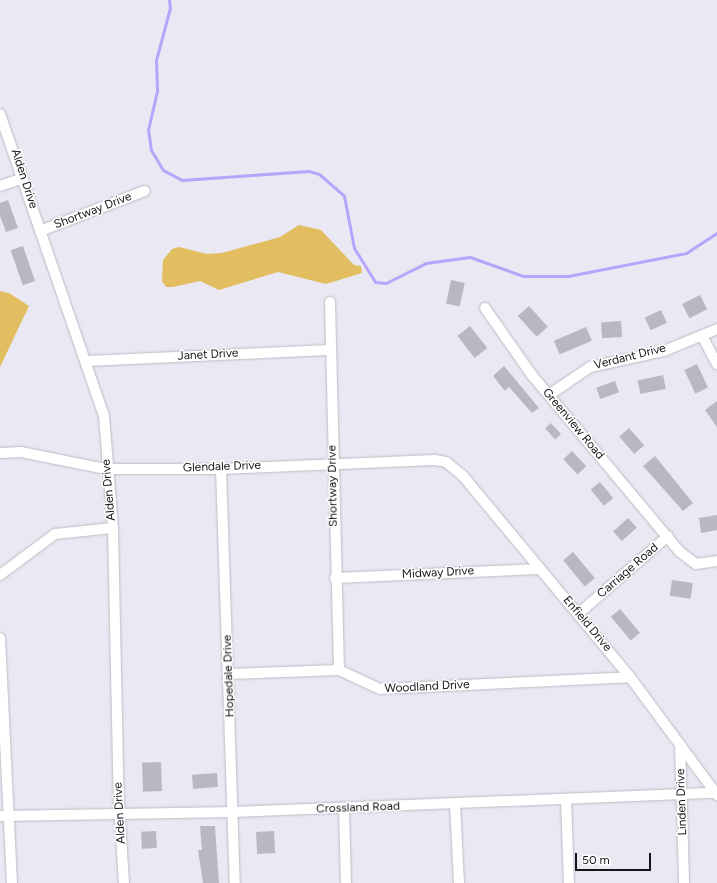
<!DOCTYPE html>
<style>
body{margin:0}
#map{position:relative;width:717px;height:883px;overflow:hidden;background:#e9e8f3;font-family:Figtree,sans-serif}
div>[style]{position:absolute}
.green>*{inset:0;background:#e2be61}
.stream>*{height:3px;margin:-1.5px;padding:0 1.5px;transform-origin:1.5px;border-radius:1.5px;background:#b7a5fb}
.building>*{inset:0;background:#b9b8c2;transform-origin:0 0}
.roads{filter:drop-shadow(0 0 1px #bcbbc5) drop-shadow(0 0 1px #bcbbc5)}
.minor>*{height:10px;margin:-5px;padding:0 5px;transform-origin:5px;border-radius:5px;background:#fff}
span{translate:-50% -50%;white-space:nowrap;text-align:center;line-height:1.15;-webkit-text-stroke:3px #fff;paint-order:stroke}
.street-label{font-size:12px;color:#151519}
.scale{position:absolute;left:575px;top:853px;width:76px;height:18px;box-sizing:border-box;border:2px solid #151519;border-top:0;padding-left:5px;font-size:12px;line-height:14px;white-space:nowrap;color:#151519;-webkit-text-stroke:3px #fff;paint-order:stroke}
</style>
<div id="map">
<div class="green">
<i style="clip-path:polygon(299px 225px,321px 230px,354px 265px,361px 266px,362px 273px,326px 284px,278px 272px,219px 290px,200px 281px,173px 287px,166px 287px,162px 281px,163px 260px,172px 249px,179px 247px,207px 254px,222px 253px,280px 237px)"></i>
<i style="clip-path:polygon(0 291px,9px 293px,29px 306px,0 367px)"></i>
</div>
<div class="stream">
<i style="left:169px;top:0;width:8px;rotate:83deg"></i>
<i style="left:170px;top:8px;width:54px;rotate:105.1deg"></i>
<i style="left:156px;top:60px;width:31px;rotate:88deg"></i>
<i style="left:157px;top:91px;width:39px;rotate:103deg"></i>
<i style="left:148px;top:129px;width:21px;rotate:82deg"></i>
<i style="left:151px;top:150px;width:23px;rotate:59deg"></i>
<i style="left:163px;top:170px;width:21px;rotate:28deg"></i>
<i style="left:182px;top:180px;width:127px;rotate:-4.1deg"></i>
<i style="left:309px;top:171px;width:10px;rotate:17deg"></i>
<i style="left:319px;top:174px;width:33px;rotate:41deg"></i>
<i style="left:344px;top:196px;width:53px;rotate:79.1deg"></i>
<i style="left:354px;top:248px;width:40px;rotate:58deg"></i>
<i style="left:375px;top:282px;width:11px;rotate:5deg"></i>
<i style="left:386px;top:283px;width:45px;rotate:-26.6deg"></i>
<i style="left:426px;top:263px;width:44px;rotate:-7.8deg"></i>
<i style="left:470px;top:257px;width:56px;rotate:19.7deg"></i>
<i style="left:523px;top:276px;width:45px"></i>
<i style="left:568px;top:276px;width:120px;rotate:-11deg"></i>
<i style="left:686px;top:253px;width:37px;rotate:-33deg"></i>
</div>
<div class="building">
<i style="clip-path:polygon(8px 200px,18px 228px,6px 232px,0 216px,0 203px)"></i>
<i style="left:23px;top:246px;width:37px;height:13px;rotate:71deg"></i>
<i style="left:451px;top:280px;width:14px;height:24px;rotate:12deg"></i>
<i style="left:700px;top:295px;width:16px;height:20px;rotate:63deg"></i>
<i style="left:529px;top:306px;width:28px;height:15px;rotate:48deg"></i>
<i style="left:661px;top:310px;width:14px;height:18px;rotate:65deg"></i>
<i style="left:621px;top:321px;width:16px;height:20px;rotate:86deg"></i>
<i style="left:470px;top:326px;width:28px;height:16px;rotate:52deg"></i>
<i style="left:586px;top:327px;width:15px;height:35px;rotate:67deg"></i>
<i style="left:697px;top:364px;width:26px;height:14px;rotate:65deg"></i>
<i style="clip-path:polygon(504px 366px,539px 408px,532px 413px,509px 387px,505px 391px,493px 376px)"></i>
<i style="left:663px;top:375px;width:14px;height:26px;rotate:78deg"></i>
<i style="left:615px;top:381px;width:12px;height:20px;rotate:70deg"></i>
<i style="clip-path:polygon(717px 401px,717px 427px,705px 410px)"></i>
<i style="left:551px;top:423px;width:15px;height:8px;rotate:48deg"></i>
<i style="left:629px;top:428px;width:23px;height:13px;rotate:49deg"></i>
<i style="left:572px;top:451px;width:21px;height:12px;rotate:47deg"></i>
<i style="clip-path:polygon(655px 456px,693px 503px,683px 511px,643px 466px)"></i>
<i style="left:600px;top:482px;width:21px;height:12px;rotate:51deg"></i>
<i style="clip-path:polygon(717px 515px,717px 530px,701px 533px,699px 518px)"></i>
<i style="left:628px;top:518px;width:13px;height:20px;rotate:48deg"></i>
<i style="left:573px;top:552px;width:34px;height:13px;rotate:50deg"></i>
<i style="left:672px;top:580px;width:21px;height:16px;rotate:8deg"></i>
<i style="left:620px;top:609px;width:31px;height:12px;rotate:50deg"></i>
<i style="left:161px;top:762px;width:29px;height:19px;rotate:88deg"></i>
<i style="left:217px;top:773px;width:14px;height:25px;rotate:86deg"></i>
<i style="clip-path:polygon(200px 826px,215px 826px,219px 883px,203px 883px,198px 850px,202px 850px)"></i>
<i style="left:156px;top:831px;width:17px;height:15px;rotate:87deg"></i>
<i style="left:274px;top:831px;width:22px;height:18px;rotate:87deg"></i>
</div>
<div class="roads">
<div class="minor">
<i style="left:0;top:114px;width:319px;rotate:71deg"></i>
<i style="left:104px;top:416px;width:112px;rotate:85.4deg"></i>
<i style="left:113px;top:528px;width:276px;rotate:88.8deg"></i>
<i style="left:119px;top:804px;width:79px;rotate:86.4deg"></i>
<i style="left:0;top:186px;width:24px;rotate:-19deg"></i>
<i style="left:40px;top:231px;width:112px;rotate:-20.9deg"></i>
<i style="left:330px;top:302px;width:368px;rotate:88.6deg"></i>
<i style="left:485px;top:308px;width:80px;rotate:55.1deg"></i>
<i style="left:531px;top:374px;width:232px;rotate:50.1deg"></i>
<i style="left:680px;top:552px;width:20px;rotate:37deg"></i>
<i style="left:696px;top:564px;width:21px;rotate:-8deg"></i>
<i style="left:702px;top:336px;width:32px;rotate:62deg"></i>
<i style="left:87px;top:361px;width:242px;rotate:-2.6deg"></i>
<i style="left:549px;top:395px;width:50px;rotate:-34.3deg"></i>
<i style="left:590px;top:367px;width:76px;rotate:-12.2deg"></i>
<i style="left:664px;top:351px;width:57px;rotate:-22.5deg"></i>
<i style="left:0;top:453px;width:21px;rotate:-3deg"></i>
<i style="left:21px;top:452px;width:87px;rotate:11.3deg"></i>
<i style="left:106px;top:469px;width:115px"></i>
<i style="left:221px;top:469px;width:214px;rotate:-2.4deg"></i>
<i style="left:435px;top:460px;width:11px;rotate:10deg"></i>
<i style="left:446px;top:462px;width:22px;rotate:39deg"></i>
<i style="left:463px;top:476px;width:261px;rotate:50.3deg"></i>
<i style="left:630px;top:677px;width:147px;rotate:53.6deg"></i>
<i style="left:221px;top:469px;width:414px;rotate:88.1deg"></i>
<i style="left:0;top:575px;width:69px;rotate:-36.7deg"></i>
<i style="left:55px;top:534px;width:58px;rotate:-5.9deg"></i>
<i style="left:335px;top:578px;width:205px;rotate:-2.5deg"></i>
<i style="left:578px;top:614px;width:119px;rotate:-40.9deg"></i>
<i style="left:0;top:638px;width:245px;rotate:87.2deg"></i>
<i style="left:229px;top:674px;width:110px;rotate:-2.1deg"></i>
<i style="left:339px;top:670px;width:45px;rotate:24.9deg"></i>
<i style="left:380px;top:689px;width:250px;rotate:-2.7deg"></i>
<i style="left:680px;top:745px;width:138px;rotate:88.3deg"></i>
<i style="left:566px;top:799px;width:84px;rotate:88deg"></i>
<i style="left:455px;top:804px;width:79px;rotate:87.1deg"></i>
<i style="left:344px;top:808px;width:75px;rotate:88.5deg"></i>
<i style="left:0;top:816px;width:234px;rotate:-1deg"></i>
<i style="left:234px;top:812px;width:481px;rotate:-2.3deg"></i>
</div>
</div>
<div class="street-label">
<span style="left:24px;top:179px;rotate:72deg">Alden Drive</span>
<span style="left:93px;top:211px;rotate:-21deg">Shortway Drive</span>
<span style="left:208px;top:355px;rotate:-3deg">Janet Drive</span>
<span style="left:630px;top:357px;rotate:-14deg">Verdant Drive</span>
<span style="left:573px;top:424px;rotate:50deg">Greenview Road</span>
<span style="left:222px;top:467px;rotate:-2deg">Glendale Drive</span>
<span style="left:333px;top:486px;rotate:-91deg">Shortway Drive</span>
<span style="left:109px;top:490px;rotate:-95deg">Alden Drive</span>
<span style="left:628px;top:571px;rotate:-41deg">Carriage Road</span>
<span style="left:438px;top:573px;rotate:-3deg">Midway Drive</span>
<span style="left:587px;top:624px;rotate:50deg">Enfield Drive</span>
<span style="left:229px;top:676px;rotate:-92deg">Hopedale Drive</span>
<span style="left:427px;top:687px;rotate:-3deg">Woodland Drive</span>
<span style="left:682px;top:802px;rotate:-92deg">Linden Drive</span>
<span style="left:358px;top:808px;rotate:-2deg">Crossland Road</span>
<span style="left:120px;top:813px;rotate:-93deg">Alden Drive</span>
</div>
<div class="scale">50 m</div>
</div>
